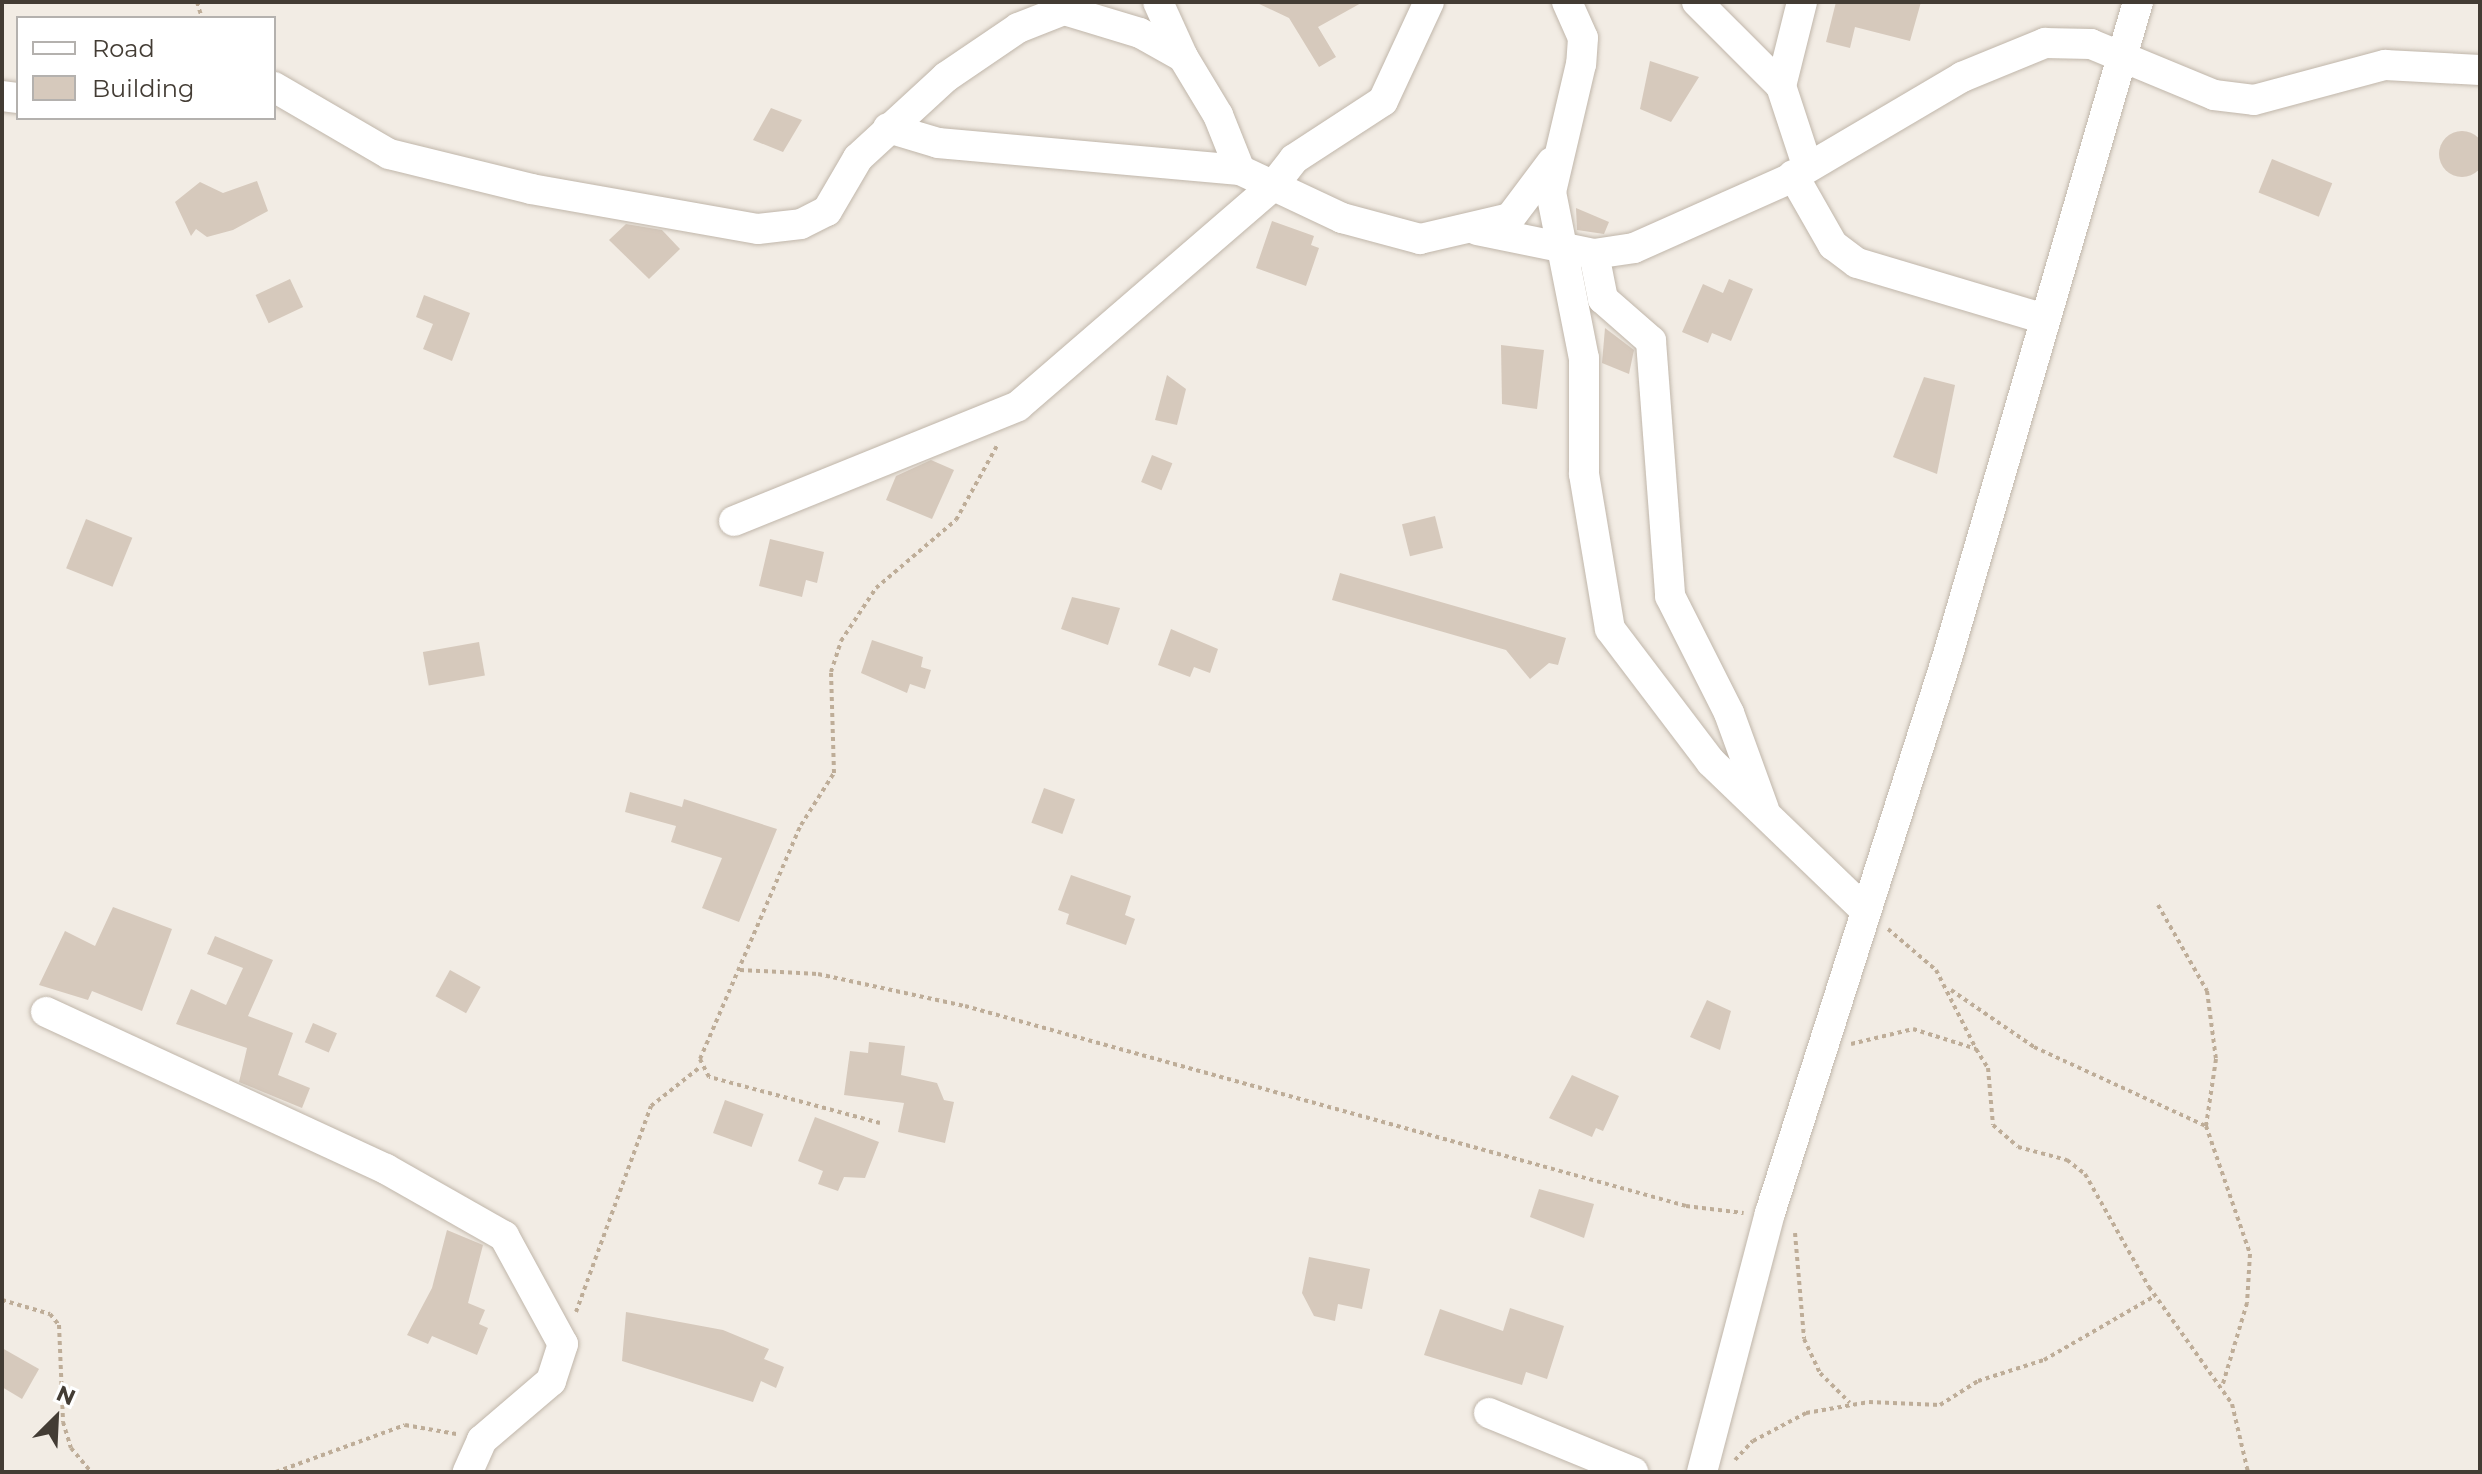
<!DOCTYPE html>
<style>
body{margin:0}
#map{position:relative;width:2482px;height:1474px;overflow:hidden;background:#f2ece4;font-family:Montserrat,sans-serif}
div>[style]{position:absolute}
.building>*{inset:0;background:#d6c9bc;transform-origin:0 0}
.round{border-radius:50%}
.path>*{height:4px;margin-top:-2px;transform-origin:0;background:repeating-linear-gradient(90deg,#bead98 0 4px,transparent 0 8px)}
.roads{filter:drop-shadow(0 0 2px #c0b6aa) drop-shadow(0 0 2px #c0b6aa)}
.minor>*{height:30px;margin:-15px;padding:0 15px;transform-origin:15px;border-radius:15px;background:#fff}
span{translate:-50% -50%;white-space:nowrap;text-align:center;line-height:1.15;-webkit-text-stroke:7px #fff;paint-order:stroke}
.frame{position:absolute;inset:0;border:4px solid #433c34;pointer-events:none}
.legend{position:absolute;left:16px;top:16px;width:260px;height:104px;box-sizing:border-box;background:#fff;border:2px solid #b4b1ae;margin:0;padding:10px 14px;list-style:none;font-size:24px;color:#433c34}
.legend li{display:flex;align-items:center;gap:16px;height:40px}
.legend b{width:40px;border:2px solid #b4b1ae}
.north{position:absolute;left:16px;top:1378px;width:80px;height:80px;-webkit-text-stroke:6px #fff;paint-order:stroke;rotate:24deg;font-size:22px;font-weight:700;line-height:32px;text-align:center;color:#433c34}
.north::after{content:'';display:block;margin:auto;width:28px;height:36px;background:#433c34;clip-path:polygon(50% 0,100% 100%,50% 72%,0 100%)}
</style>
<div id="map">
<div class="building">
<i style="clip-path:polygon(1255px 2px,1363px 2px,1318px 27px,1336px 57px,1319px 67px,1289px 18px)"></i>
<i style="clip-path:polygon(1836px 2px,1921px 2px,1910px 41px,1855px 27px,1850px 48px,1826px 42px)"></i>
<i style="clip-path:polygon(1650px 61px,1699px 77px,1671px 122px,1640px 109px)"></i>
<i style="clip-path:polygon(771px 108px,802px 120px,783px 152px,753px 140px)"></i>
<i class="round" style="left:2439px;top:131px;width:46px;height:46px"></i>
<i style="left:2272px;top:159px;width:65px;height:36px;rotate:22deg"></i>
<i style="clip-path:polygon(257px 181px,268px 211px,233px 230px,207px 237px,196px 229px,191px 236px,175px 202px,200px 182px,223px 193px)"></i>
<i style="clip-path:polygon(1576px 208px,1609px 222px,1604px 234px,1577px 230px)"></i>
<i style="clip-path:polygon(1272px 221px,1314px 236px,1311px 245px,1319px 248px,1306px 286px,1256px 268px)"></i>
<i style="clip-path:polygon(626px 224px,662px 230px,680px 249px,649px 279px,609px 240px)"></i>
<i style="left:290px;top:279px;width:31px;height:38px;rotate:65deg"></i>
<i style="clip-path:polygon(1729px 279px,1753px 289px,1731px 341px,1712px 333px,1708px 343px,1682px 332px,1703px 284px,1723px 293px)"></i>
<i style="clip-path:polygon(424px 295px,470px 313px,452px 361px,423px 349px,433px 324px,416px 317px)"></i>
<i style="clip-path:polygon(1605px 328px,1634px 350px,1629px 374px,1602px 363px)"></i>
<i style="clip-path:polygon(1501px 345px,1544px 350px,1537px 409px,1502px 404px)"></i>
<i style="clip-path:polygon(1167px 375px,1186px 389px,1177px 425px,1155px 420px)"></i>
<i style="clip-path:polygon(1924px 377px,1955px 385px,1937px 474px,1893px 457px)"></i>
<i style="left:1152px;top:455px;width:22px;height:29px;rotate:22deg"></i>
<i style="clip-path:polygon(931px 460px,954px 470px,932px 519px,886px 500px,896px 476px)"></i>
<i style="left:1435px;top:516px;width:33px;height:34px;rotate:76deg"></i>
<i style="left:86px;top:519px;width:50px;height:53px;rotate:22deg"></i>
<i style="clip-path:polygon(770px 539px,824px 552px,817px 583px,806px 580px,802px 597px,759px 586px)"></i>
<i style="clip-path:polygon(1340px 573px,1566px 638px,1558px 665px,1549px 663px,1530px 679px,1506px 650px,1332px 600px)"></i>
<i style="clip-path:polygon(1072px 597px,1120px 608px,1108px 645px,1061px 629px)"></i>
<i style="clip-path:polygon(1171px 629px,1218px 649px,1210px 673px,1194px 667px,1190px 677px,1158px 665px)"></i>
<i style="clip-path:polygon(872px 640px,923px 657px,921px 667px,931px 670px,925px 689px,910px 684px,907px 693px,861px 673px)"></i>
<i style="left:479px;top:642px;width:34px;height:57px;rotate:80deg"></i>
<i style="left:1044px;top:788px;width:33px;height:37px;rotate:20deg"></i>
<i style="clip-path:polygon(630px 792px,682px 807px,684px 799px,777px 829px,739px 922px,702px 908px,722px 858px,671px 842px,676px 826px,625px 812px)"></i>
<i style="clip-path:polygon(1071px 875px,1131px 896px,1125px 915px,1135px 919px,1126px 945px,1066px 924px,1069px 914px,1058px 910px)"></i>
<i style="clip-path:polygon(113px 907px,172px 929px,142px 1011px,92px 991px,88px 1000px,39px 985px,65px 931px,95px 946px)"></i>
<i style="clip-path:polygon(215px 936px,273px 960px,248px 1016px,293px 1033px,278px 1075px,310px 1088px,302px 1108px,239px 1082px,247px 1048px,176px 1024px,191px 989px,226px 1005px,243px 968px,207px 954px)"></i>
<i style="left:450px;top:970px;width:35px;height:30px;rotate:29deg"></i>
<i style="clip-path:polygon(1707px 1000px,1731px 1011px,1720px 1050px,1690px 1037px)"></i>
<i style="left:313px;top:1023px;width:26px;height:21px;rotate:23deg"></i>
<i style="clip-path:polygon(869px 1042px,905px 1046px,901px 1075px,937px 1083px,944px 1100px,954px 1102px,945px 1143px,898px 1132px,904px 1103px,844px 1095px,850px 1051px,868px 1053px)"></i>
<i style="clip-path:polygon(1572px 1075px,1619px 1096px,1603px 1131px,1596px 1128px,1592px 1137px,1549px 1118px)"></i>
<i style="left:725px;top:1100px;width:41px;height:35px;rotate:20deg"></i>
<i style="clip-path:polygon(815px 1117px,879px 1142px,865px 1178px,844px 1177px,838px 1191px,818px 1184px,823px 1171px,798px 1161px)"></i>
<i style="clip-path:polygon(1539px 1189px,1594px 1204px,1584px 1238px,1530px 1217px)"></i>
<i style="clip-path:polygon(447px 1230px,483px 1245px,468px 1303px,485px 1310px,479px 1324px,488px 1328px,477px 1355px,432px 1336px,428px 1344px,407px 1335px,432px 1288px)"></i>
<i style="clip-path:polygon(1309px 1257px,1370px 1269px,1362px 1309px,1338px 1304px,1335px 1321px,1314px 1316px,1302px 1293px)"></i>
<i style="clip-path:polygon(1510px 1308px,1564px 1326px,1547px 1379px,1526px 1372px,1522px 1385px,1424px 1355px,1440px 1309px,1503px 1331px)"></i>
<i style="clip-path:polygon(626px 1312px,723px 1330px,769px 1349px,764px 1359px,784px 1367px,776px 1388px,761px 1381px,753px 1402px,622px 1361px)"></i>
<i style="clip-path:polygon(2px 1348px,39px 1369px,22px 1399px,2px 1387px)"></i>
</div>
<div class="path">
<i style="left:197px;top:2px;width:17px;rotate:73deg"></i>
<i style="left:2158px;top:905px;width:99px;rotate:60.3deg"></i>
<i style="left:2207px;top:991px;width:69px;rotate:82.5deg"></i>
<i style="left:2216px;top:1059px;width:68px;rotate:98.5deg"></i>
<i style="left:2206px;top:1126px;width:135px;rotate:71deg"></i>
<i style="left:2250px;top:1254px;width:49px;rotate:93.5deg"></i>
<i style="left:2247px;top:1303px;width:88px;rotate:106.6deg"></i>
<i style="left:1888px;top:929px;width:63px;rotate:40.5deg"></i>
<i style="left:1936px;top:970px;width:89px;rotate:63.1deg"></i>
<i style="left:740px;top:970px;width:78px;rotate:2.9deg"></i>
<i style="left:818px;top:974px;width:150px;rotate:12.3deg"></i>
<i style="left:965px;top:1006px;width:748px;rotate:15.5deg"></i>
<i style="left:1686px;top:1206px;width:58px;rotate:6.9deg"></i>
<i style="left:1951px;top:990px;width:101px;rotate:34.5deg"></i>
<i style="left:2034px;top:1047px;width:189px;rotate:24.7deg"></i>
<i style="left:1851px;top:1044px;width:64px;rotate:-13.6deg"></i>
<i style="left:1913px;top:1029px;width:66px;rotate:17.6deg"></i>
<i style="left:1976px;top:1049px;width:22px;rotate:58deg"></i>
<i style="left:1988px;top:1068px;width:57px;rotate:85deg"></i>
<i style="left:1993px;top:1125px;width:33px;rotate:41deg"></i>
<i style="left:2018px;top:1147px;width:51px;rotate:14.9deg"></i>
<i style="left:2067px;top:1160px;width:23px;rotate:38deg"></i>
<i style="left:2085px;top:1174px;width:130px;rotate:60.5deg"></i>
<i style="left:2149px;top:1287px;width:143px;rotate:54.6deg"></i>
<i style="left:2232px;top:1404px;width:70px;rotate:76.8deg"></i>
<i style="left:880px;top:1123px;width:177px;rotate:-164.9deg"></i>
<i style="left:709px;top:1077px;width:20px;rotate:-117deg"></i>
<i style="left:700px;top:1059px;width:255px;rotate:-66.7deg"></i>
<i style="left:801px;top:825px;width:62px;rotate:-57.6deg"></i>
<i style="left:834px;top:773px;width:101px;rotate:-91.7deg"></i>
<i style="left:831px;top:672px;width:33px;rotate:-72deg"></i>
<i style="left:841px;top:641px;width:64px;rotate:-56.6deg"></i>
<i style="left:876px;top:588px;width:105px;rotate:-40.4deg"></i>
<i style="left:956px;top:520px;width:87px;rotate:-61.1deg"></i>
<i style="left:1795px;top:1233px;width:106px;rotate:85.1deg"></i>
<i style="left:1804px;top:1339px;width:38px;rotate:65deg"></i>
<i style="left:1820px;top:1373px;width:42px;rotate:45deg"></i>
<i style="left:2px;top:1300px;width:50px;rotate:16.3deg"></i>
<i style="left:50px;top:1314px;width:14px;rotate:51deg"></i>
<i style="left:59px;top:1325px;width:97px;rotate:87.6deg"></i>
<i style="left:63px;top:1422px;width:27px;rotate:73deg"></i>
<i style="left:71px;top:1448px;width:31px;rotate:50deg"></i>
<i style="left:576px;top:1312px;width:219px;rotate:-70deg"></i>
<i style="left:651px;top:1106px;width:61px;rotate:-38.4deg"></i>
<i style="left:1735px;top:1460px;width:26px;rotate:-47deg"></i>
<i style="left:1753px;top:1441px;width:60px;rotate:-27.8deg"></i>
<i style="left:1806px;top:1413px;width:64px;rotate:-9.9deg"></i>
<i style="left:1869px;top:1402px;width:71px;rotate:2.4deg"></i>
<i style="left:1940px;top:1405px;width:45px;rotate:-32.3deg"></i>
<i style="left:1978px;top:1381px;width:69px;rotate:-17.7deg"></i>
<i style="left:2044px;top:1360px;width:128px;rotate:-30deg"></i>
<i style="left:276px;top:1472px;width:137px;rotate:-20deg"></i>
<i style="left:405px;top:1425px;width:52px;rotate:10deg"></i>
</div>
<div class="roads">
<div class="minor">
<i style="left:1158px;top:2px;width:60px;rotate:65.6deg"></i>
<i style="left:1567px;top:2px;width:39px;rotate:66deg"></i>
<i style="left:1583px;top:38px;width:26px;rotate:94deg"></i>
<i style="left:1581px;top:64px;width:131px;rotate:103.2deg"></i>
<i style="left:1551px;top:192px;width:169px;rotate:78.8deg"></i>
<i style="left:1584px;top:358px;width:116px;rotate:90deg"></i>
<i style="left:1584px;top:474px;width:157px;rotate:80.5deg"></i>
<i style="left:1610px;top:629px;width:167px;rotate:52.8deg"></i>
<i style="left:1711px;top:762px;width:214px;rotate:43.9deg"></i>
<i style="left:1697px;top:2px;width:119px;rotate:45deg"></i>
<i style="left:1802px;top:2px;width:87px;rotate:104deg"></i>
<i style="left:1781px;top:86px;width:83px;rotate:71.8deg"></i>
<i style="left:274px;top:87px;width:133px;rotate:30.2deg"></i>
<i style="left:389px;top:154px;width:146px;rotate:13.8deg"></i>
<i style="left:531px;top:189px;width:230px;rotate:10deg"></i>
<i style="left:758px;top:229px;width:43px;rotate:-6.6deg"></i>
<i style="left:801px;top:224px;width:29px;rotate:-27deg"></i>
<i style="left:827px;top:211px;width:61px;rotate:-59.7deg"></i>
<i style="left:858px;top:158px;width:120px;rotate:-42.6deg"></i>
<i style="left:946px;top:77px;width:87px;rotate:-34.2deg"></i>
<i style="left:1018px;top:28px;width:49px;rotate:-21.4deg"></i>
<i style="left:1064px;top:10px;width:79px;rotate:16.8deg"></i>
<i style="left:1140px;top:33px;width:49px;rotate:29.2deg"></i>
<i style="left:1183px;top:57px;width:68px;rotate:58.9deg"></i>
<i style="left:1218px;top:115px;width:59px;rotate:68.2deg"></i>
<i style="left:2px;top:96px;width:16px;rotate:7deg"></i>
<i style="left:888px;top:128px;width:52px;rotate:16.7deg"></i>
<i style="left:938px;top:143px;width:303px;rotate:5.1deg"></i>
<i style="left:1240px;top:170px;width:113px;rotate:25.2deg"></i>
<i style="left:1342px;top:218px;width:81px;rotate:15.1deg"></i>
<i style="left:1420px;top:239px;width:92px;rotate:-13.1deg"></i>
<i style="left:1510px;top:218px;width:70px;rotate:-53.1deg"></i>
<i style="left:1793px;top:175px;width:81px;rotate:60.3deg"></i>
<i style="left:1833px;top:245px;width:30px;rotate:37deg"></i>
<i style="left:1857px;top:263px;width:193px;rotate:16.6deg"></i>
<i style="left:1477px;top:230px;width:119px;rotate:11.6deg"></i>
<i style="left:1594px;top:254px;width:40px;rotate:-8.5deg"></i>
<i style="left:1634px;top:248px;width:170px;rotate:-24deg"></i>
<i style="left:1789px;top:179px;width:201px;rotate:-30.5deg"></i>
<i style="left:1962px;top:77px;width:90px;rotate:-22.3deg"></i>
<i style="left:2045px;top:43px;width:46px;rotate:1.2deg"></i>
<i style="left:2091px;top:44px;width:133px;rotate:22.5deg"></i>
<i style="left:2214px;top:95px;width:40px;rotate:7.1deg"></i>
<i style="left:2254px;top:100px;width:136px;rotate:-15deg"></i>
<i style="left:2385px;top:65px;width:95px;rotate:3deg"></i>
<i style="left:1594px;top:254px;width:46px;rotate:78.7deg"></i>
<i style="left:1603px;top:299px;width:64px;rotate:41.2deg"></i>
<i style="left:1651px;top:341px;width:256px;rotate:85.7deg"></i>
<i style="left:1670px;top:596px;width:131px;rotate:63.2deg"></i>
<i style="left:1729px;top:713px;width:102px;rotate:70deg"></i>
<i style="left:734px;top:521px;width:306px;rotate:-22deg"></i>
<i style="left:1018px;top:406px;width:337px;rotate:-40.8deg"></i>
<i style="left:1273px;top:186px;width:34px;rotate:-52deg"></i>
<i style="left:1294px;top:159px;width:106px;rotate:-33.1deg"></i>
<i style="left:1383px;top:101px;width:109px;rotate:-65.1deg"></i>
<i style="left:46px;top:1012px;width:374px;rotate:24.8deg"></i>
<i style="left:386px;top:1169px;width:136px;rotate:29.6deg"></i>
<i style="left:504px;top:1236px;width:123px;rotate:61.4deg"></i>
<i style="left:563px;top:1344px;width:39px;rotate:108deg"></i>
<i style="left:551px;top:1381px;width:91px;rotate:139.5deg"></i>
<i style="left:482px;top:1440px;width:35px;rotate:114deg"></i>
<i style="left:1489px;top:1413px;width:156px;rotate:22.3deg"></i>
<i style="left:1702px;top:1472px;width:268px;rotate:-75.3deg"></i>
<i style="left:1770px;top:1213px;width:583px;rotate:-72.31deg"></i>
<i style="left:1947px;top:658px;width:683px;rotate:-73.77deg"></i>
</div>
</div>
<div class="frame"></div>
<ul class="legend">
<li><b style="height:10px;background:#fff"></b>Road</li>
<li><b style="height:22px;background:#d6c9bc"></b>Building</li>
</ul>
<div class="north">N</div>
</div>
